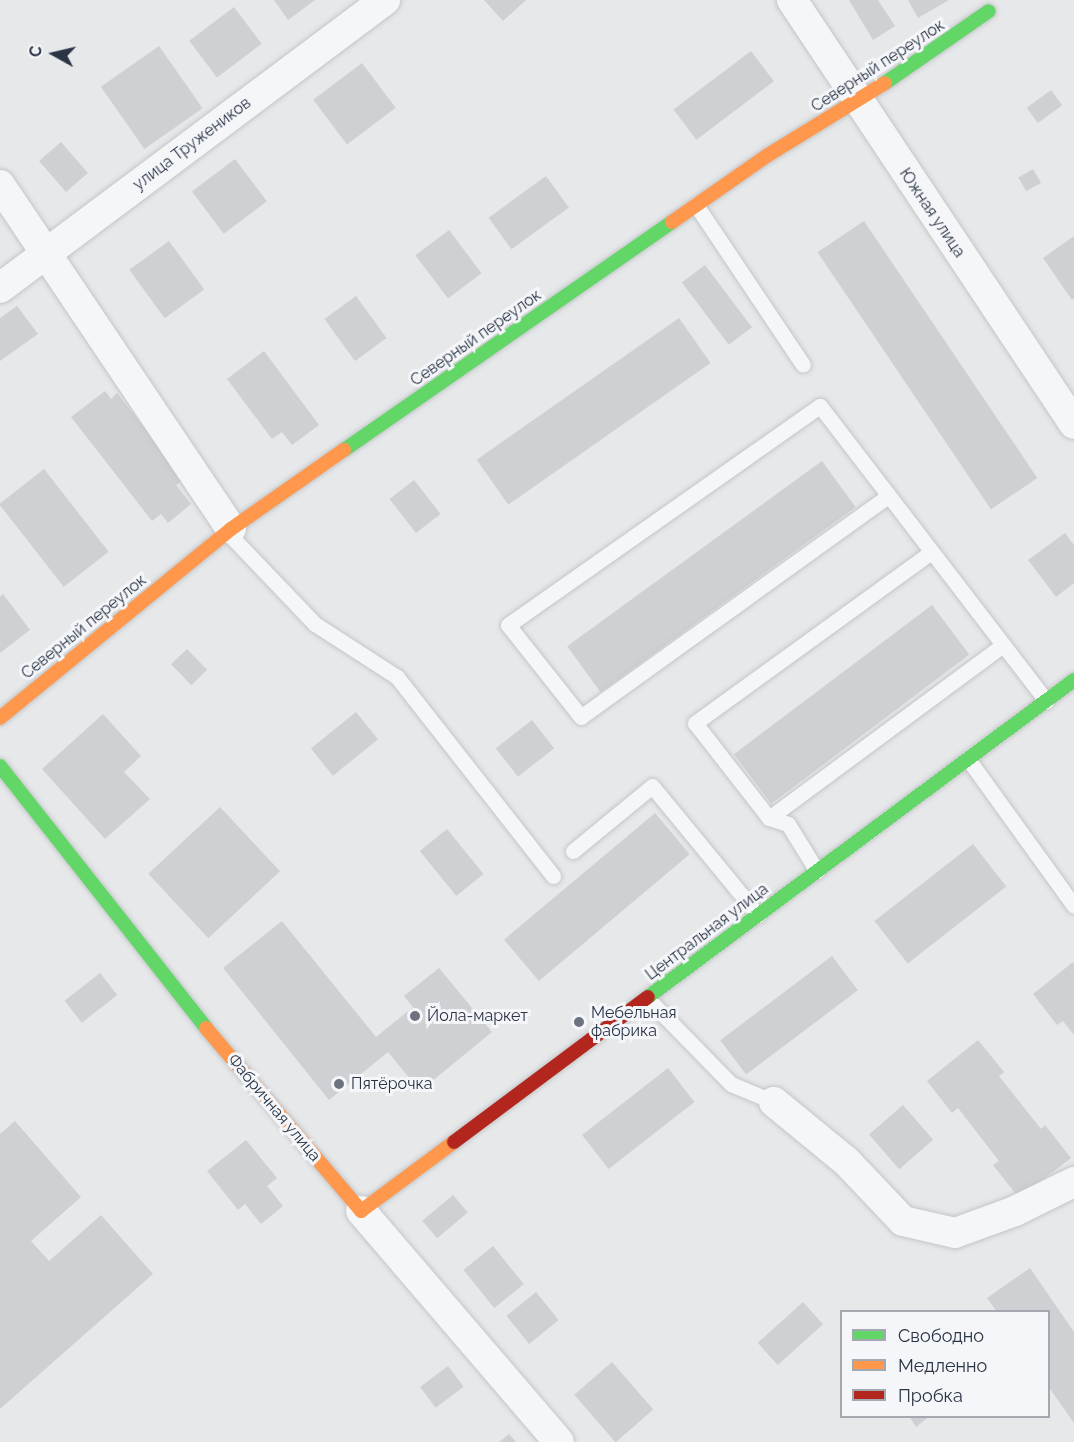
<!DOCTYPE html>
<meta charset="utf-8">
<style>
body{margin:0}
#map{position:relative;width:1074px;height:1442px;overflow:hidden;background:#e6e8ea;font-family:Raleway,sans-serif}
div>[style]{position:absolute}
.building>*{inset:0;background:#ced0d3;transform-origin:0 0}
.roads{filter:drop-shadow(0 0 2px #c4c6c8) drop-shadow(0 0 2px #c4c6c8)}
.lane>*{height:15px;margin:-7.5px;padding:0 7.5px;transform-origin:7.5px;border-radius:7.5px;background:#f5f6f7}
.street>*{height:30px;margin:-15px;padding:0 15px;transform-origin:15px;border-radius:15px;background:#f5f6f7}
.fast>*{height:14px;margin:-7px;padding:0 7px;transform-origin:7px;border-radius:7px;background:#63d668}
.slow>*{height:14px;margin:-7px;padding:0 7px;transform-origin:7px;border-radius:7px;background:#ff974d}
.jam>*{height:14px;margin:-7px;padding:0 7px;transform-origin:7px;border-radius:7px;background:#b3261e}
.dots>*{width:16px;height:16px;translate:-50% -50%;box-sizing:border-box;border:3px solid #f4f6f9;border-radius:50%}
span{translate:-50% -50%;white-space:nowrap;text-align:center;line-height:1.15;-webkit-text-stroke:6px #f4f6f9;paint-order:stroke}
.street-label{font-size:16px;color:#2b3445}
.poi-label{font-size:16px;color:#2b3445}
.left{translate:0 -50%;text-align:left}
.legend{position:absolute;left:840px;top:1310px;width:210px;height:108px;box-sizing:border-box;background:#f4f6f9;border:2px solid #a4a8b1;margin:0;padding:8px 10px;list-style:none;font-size:18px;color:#2b3445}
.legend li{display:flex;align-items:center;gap:12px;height:30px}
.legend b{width:30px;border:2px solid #a4a8b1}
.north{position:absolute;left:24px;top:24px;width:60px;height:60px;-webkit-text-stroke:4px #f4f6f9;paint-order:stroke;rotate:278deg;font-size:16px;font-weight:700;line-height:24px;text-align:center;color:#2b3445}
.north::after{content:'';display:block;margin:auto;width:21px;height:27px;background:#2b3445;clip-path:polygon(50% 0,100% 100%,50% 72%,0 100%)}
</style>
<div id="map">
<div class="building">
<i style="clip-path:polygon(274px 0,315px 0,288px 20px)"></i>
<i style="clip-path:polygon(484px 0,526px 0,503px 21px)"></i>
<i style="clip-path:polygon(849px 0,878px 0,895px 26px,873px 40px)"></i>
<i style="clip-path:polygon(908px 0,949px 0,918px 18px)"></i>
<i style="left:234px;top:7px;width:46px;height:56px;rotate:53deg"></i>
<i style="left:159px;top:46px;width:76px;height:71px;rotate:55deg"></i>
<i style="left:751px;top:51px;width:38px;height:97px;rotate:53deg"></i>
<i style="left:362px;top:63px;width:56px;height:61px;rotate:53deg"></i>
<i style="left:1051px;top:90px;width:19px;height:30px;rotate:54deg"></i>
<i style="left:61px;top:142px;width:41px;height:29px;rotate:49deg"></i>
<i style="left:235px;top:159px;width:53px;height:54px;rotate:53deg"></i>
<i style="left:1033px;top:169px;width:16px;height:17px;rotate:60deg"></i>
<i style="left:546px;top:176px;width:39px;height:71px;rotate:54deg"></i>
<i style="left:864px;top:221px;width:310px;height:56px;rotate:56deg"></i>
<i style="left:449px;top:230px;width:54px;height:42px;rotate:53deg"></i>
<i style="clip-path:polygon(1074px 236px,1074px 298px,1072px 300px,1043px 258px)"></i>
<i style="left:169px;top:241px;width:60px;height:49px;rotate:54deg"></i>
<i style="left:705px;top:265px;width:78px;height:29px;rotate:53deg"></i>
<i style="left:356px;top:296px;width:52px;height:39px;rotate:54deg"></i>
<i style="clip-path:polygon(17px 306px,38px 334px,0 361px,0 318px)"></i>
<i style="left:679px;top:318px;width:55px;height:247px;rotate:55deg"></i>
<i style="clip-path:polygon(264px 351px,319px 425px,292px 445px,282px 432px,272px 439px,227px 379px)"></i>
<i style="clip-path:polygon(105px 391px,111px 399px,117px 393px,184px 479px,176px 485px,191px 504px,168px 523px,161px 514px,152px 521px,71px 417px)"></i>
<i style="left:822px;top:461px;width:57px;height:315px;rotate:54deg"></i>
<i style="left:44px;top:469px;width:105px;height:57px;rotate:52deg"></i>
<i style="left:414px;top:480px;width:43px;height:31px;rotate:52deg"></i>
<i style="clip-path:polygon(1065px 533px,1074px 545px,1074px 583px,1056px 597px,1028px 560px)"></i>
<i style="clip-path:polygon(3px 594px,30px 630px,0 653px,0 597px)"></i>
<i style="left:932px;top:605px;width:62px;height:248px;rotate:53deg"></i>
<i style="left:187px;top:649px;width:29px;height:22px;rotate:46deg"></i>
<i style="left:356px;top:712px;width:35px;height:58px;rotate:51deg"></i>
<i style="clip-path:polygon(103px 714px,141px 756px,124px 772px,150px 799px,105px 839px,42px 769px)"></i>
<i style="left:532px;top:720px;width:36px;height:46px;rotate:52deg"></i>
<i style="left:220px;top:807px;width:88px;height:98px;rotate:47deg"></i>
<i style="left:655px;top:813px;width:54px;height:197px;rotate:50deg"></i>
<i style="left:447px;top:829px;width:58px;height:35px;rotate:51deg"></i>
<i style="left:973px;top:844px;width:54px;height:125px;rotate:52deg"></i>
<i style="clip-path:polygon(282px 921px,376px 1037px,413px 1007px,404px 996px,439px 968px,492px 1032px,420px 1091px,388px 1052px,329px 1100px,223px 968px)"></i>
<i style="left:832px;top:956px;width:43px;height:140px;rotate:53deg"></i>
<i style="clip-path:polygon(1073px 962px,1074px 964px,1074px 1035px,1063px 1021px,1057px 1025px,1033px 994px)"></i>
<i style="left:100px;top:973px;width:28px;height:45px;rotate:52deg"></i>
<i style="clip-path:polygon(978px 1040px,1004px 1072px,999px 1076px,1041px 1129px,1045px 1125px,1071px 1158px,1019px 1198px,993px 1165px,999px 1161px,958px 1108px,952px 1113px,927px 1081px)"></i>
<i style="left:668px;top:1068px;width:43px;height:109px;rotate:52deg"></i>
<i style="left:903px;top:1105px;width:46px;height:45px;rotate:49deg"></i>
<i style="clip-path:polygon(15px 1121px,81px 1197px,31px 1241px,49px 1261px,101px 1215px,153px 1274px,0 1409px,0 1134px)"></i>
<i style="clip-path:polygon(246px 1140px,277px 1178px,267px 1186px,283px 1206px,261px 1224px,245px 1204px,238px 1210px,207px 1171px)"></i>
<i style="left:453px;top:1195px;width:23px;height:40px;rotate:50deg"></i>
<i style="left:493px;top:1246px;width:49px;height:38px;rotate:51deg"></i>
<i style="clip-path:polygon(1030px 1268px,1074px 1332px,1074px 1423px,1048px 1386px,1048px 1312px,997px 1312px,987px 1298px)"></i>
<i style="left:536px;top:1292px;width:36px;height:38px;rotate:51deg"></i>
<i style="left:803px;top:1302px;width:30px;height:61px;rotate:48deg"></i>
<i style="left:612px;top:1362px;width:63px;height:50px;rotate:49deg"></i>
<i style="left:448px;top:1366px;width:26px;height:35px;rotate:53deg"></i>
<i style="clip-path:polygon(909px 1416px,930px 1416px,916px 1427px)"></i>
<i style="clip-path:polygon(509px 1434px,516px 1442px,499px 1442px)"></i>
</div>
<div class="roads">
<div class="lane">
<i style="left:696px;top:205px;width:192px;rotate:56.2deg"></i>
<i style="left:888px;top:496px;width:378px;rotate:144.3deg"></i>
<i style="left:581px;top:717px;width:117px;rotate:-128.4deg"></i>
<i style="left:508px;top:625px;width:381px;rotate:-35.1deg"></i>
<i style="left:820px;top:406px;width:372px;rotate:52.5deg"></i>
<i style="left:227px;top:532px;width:127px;rotate:46.3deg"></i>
<i style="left:315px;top:624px;width:98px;rotate:32.9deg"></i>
<i style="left:397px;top:677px;width:253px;rotate:51.9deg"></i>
<i style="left:968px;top:759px;width:181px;rotate:54.2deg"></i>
<i style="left:769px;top:818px;width:291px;rotate:-36.5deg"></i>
<i style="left:573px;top:851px;width:102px;rotate:-39.4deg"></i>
<i style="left:652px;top:786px;width:167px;rotate:50.6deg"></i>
<i style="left:817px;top:871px;width:55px;rotate:-121.7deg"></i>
<i style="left:788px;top:824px;width:20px;rotate:-162deg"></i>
<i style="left:769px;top:818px;width:120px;rotate:-127.9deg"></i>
<i style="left:695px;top:723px;width:291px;rotate:-35.9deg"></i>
<i style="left:647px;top:998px;width:120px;rotate:45.7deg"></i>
<i style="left:731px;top:1084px;width:47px;rotate:22.7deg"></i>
</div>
<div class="street">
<i style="left:792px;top:0;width:509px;rotate:56.37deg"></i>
<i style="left:0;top:185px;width:414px;rotate:56.1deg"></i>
<i style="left:0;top:288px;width:481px;rotate:-36.8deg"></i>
<i style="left:774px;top:1102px;width:94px;rotate:39.4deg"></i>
<i style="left:847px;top:1162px;width:81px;rotate:46.5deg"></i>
<i style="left:903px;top:1221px;width:53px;rotate:13deg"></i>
<i style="left:955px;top:1233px;width:64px;rotate:-20.1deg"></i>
<i style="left:1015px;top:1211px;width:66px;rotate:-26.2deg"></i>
<i style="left:361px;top:1211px;width:304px;rotate:49.4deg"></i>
</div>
<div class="fast">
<i style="left:885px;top:83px;width:126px;rotate:-34.7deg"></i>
<i style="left:344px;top:450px;width:399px;rotate:-34.8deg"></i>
<i style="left:0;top:766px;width:333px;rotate:51.8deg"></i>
<i style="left:648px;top:997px;width:531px;rotate:-36.65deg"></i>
</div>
<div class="slow">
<i style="left:672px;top:222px;width:117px;rotate:-34.9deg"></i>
<i style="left:768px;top:155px;width:137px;rotate:-31.6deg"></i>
<i style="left:0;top:718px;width:298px;rotate:-39.3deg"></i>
<i style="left:231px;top:529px;width:138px;rotate:-35deg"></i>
<i style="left:206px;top:1028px;width:240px;rotate:49.7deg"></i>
<i style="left:361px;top:1211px;width:116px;rotate:-36.6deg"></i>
</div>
<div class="jam">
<i style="left:454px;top:1142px;width:242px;rotate:-36.8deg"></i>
</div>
</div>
<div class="dots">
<i style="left:415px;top:1016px;background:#6c737f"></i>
<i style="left:579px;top:1022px;background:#6c737f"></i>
<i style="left:339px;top:1084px;background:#6c737f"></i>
</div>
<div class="street-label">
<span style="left:878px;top:66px;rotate:-33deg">Северный переулок</span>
<span style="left:192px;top:144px;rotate:-37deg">улица Тружеников</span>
<span style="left:932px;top:213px;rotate:56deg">Южная улица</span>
<span style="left:476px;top:338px;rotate:-35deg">Северный переулок</span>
<span style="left:84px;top:627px;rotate:-39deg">Северный переулок</span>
<span style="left:707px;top:932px;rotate:-37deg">Центральная улица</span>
<span style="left:274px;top:1108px;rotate:50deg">Фабричная улица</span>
</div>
<div class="poi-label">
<span class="left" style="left:591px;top:1022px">Мебельная<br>фабрика</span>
<span class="left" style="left:427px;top:1016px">Йола-маркет</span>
<span class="left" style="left:351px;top:1084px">Пятёрочка</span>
</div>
<ul class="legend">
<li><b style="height:8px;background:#63d668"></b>Свободно</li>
<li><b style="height:8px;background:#ff974d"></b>Медленно</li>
<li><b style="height:8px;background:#b3261e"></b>Пробка</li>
</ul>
<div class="north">С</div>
</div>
